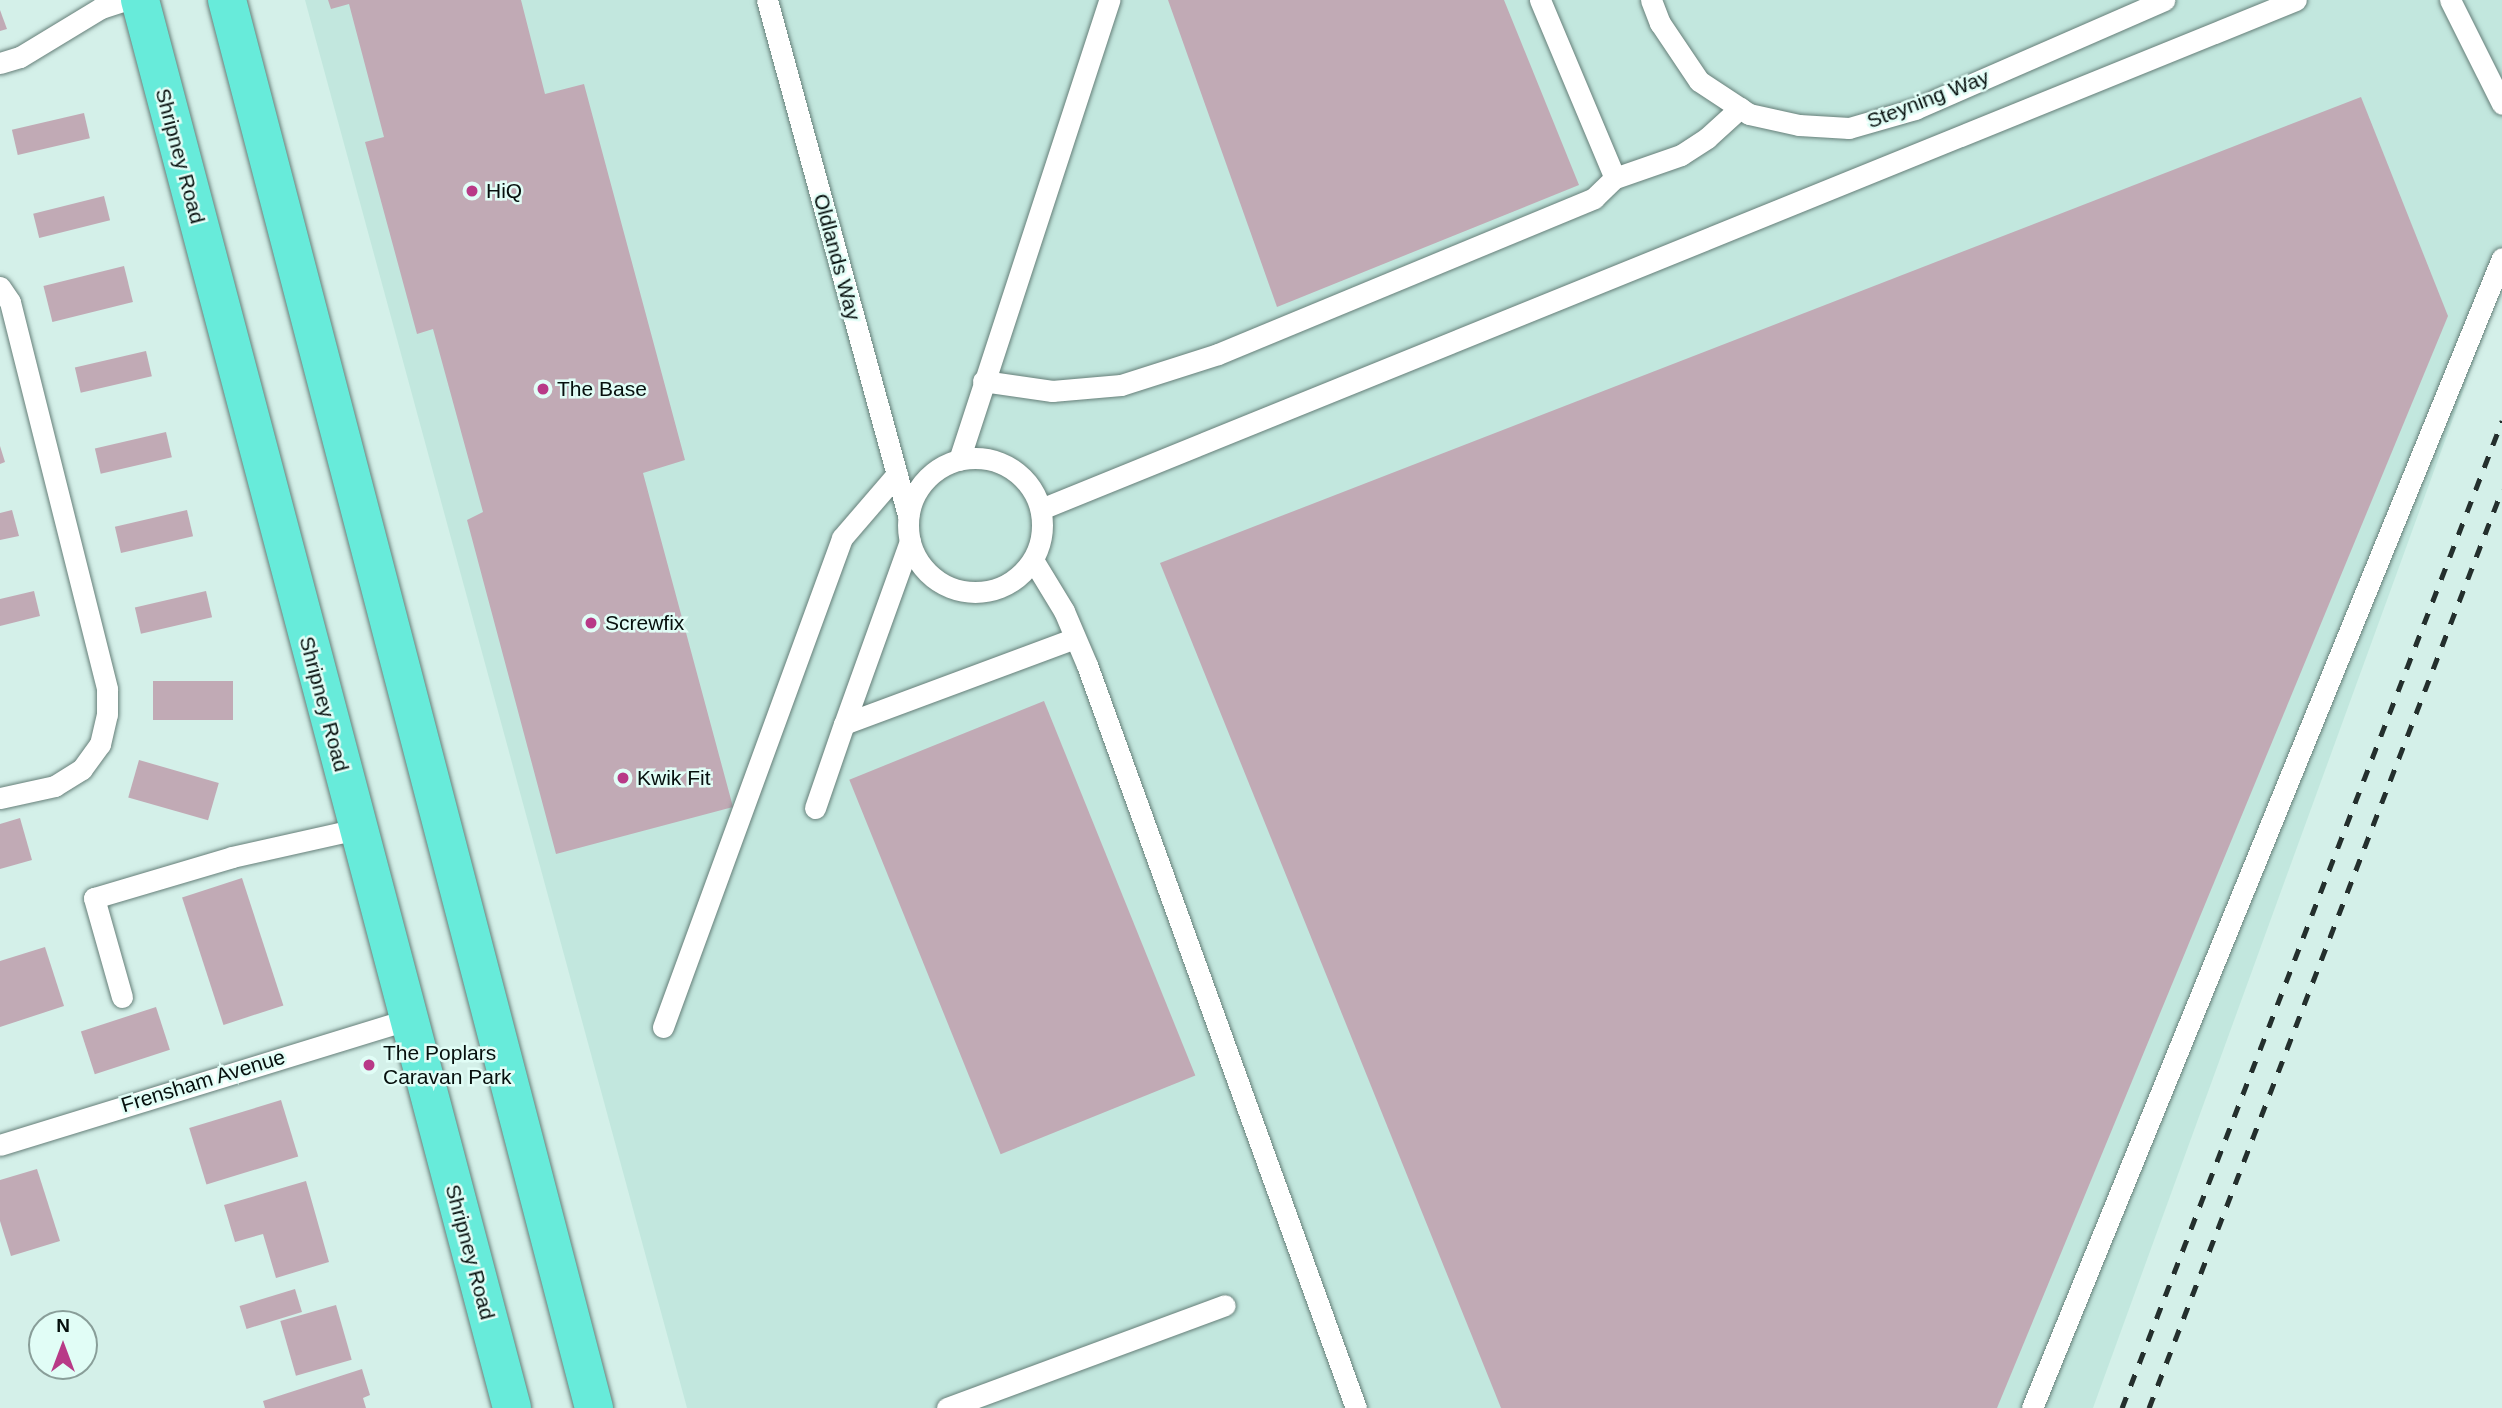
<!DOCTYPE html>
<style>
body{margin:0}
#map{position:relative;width:2502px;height:1408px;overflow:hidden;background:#d4f0e9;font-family:Helvetica,sans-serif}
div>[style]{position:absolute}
.built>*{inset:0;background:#c2e7de}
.building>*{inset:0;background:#c1aab5;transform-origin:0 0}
.roads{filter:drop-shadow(0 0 2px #667f79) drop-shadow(0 0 2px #667f79)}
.lane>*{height:21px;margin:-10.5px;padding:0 10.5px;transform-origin:10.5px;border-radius:10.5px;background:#fff}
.lane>.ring{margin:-10.5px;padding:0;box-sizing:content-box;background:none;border:21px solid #fff;border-radius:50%}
.primary>*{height:38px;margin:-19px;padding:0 19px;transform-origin:19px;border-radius:19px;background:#67ebda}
.rail>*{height:5px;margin-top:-2.5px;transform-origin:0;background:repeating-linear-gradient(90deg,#242f2d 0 12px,transparent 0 24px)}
.dots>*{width:19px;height:19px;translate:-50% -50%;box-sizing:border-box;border:4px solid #e1fdf6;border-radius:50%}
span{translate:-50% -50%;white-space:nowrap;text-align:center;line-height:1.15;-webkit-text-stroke:5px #e1fdf6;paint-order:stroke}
.street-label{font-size:21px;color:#060f0d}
.poi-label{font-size:21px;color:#060f0d}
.left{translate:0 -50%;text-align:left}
.north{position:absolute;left:28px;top:1310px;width:70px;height:70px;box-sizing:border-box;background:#e1fdf6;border:2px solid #899e99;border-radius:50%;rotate:0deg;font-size:19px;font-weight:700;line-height:28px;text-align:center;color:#060f0d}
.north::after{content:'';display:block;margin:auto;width:24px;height:32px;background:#b83a87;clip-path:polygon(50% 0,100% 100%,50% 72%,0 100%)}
</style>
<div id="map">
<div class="built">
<i style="clip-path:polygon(305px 0,2502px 0,2502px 284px,2093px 1408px,687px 1408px)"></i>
</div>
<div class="building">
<i style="clip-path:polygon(328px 0,521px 0,545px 94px,584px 84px,685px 460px,643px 473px,733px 807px,556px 854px,467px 520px,483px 512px,433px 329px,417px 334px,365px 142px,384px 137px,349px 4px,331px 9px)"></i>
<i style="clip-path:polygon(1168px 0,1504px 0,1579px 185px,1277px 307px)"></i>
<i style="clip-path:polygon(0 10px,7px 29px,0 31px)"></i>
<i style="clip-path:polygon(2361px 97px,2448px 316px,1997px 1408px,1501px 1408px,1160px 563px)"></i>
<i style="left:84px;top:113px;width:26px;height:74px;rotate:77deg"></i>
<i style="left:104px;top:196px;width:25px;height:73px;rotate:76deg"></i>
<i style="left:124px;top:266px;width:37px;height:83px;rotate:76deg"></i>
<i style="left:146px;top:351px;width:26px;height:73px;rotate:77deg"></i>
<i style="left:166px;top:432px;width:26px;height:73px;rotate:77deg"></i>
<i style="clip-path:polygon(0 446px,5px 462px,0 464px)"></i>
<i style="clip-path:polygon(12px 510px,19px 536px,0 540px,0 513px)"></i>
<i style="left:187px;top:510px;width:27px;height:74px;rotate:77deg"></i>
<i style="clip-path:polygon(34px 591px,40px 616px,0 626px,0 599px)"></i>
<i style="left:206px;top:591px;width:27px;height:73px;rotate:77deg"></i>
<i style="left:233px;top:681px;width:39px;height:80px;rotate:90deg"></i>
<i style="left:1044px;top:701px;width:404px;height:210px;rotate:68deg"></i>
<i style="left:139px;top:760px;width:83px;height:39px;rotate:16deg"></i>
<i style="clip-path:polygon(20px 818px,32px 860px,0 869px,0 824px)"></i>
<i style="left:242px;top:878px;width:134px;height:63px;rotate:72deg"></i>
<i style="clip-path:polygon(45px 947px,64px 1006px,0 1027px,0 961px)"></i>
<i style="left:156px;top:1007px;width:45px;height:79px;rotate:72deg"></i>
<i style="left:281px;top:1100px;width:59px;height:96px;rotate:73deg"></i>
<i style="clip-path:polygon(37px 1169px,60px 1241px,11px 1256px,0 1221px,0 1180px)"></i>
<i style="clip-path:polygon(306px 1181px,329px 1262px,276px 1278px,263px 1234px,235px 1242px,224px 1205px)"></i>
<i style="left:295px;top:1289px;width:24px;height:58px;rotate:73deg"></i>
<i style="left:336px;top:1305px;width:57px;height:58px;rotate:74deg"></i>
<i style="clip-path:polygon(362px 1369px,370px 1395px,363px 1398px,366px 1408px,265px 1408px,263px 1401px)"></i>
</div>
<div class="roads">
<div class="lane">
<i style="left:767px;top:0;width:534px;rotate:74.69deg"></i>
<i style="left:1540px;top:0;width:193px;rotate:67.2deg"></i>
<i style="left:1615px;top:178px;width:70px;rotate:-19.2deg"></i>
<i style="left:1681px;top:155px;width:31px;rotate:-33deg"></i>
<i style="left:1707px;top:138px;width:45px;rotate:-42.3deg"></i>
<i style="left:1651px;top:0;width:25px;rotate:69deg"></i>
<i style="left:1660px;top:23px;width:70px;rotate:56.1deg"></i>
<i style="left:1699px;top:81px;width:60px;rotate:33.4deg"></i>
<i style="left:1749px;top:114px;width:51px;rotate:12.4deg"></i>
<i style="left:1799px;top:125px;width:50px;rotate:3.4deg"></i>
<i style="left:1849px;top:128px;width:69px;rotate:-16.1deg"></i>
<i style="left:1915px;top:109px;width:272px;rotate:-23.6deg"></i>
<i style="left:2450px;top:0;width:116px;rotate:63.4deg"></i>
<i style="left:0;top:63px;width:21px;rotate:-17deg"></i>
<i style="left:20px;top:57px;width:95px;rotate:-31.2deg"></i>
<i style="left:101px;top:8px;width:25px;rotate:-18deg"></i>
<i style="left:0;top:287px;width:18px;rotate:56deg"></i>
<i style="left:10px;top:302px;width:399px;rotate:75.9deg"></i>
<i style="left:107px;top:689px;width:25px;rotate:90deg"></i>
<i style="left:107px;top:714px;width:31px;rotate:103deg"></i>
<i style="left:100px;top:744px;width:31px;rotate:126deg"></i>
<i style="left:82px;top:769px;width:32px;rotate:148deg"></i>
<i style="left:55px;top:786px;width:56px;rotate:167.7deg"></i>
<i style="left:983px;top:381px;width:70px;rotate:8.2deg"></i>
<i style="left:1052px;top:391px;width:69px;rotate:-5deg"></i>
<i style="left:1121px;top:385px;width:102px;rotate:-17.7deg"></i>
<i style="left:1218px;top:354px;width:407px;rotate:-22.5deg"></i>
<i style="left:1594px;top:198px;width:29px;rotate:-44deg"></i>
<i class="ring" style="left:908px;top:458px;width:113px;height:113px"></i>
<i style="left:959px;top:460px;width:484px;rotate:-71.9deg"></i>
<i style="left:1041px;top:509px;width:1354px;rotate:-22.08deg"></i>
<i style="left:910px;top:541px;width:195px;rotate:109.8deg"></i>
<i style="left:844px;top:724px;width:246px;rotate:-20.4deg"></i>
<i style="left:1033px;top:560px;width:60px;rotate:58.7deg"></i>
<i style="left:1064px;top:611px;width:59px;rotate:66.9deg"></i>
<i style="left:1087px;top:665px;width:790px;rotate:70.1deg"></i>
<i style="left:815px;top:808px;width:89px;rotate:-71deg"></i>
<i style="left:122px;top:997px;width:103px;rotate:-105.8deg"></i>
<i style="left:94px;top:898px;width:144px;rotate:-16.5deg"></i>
<i style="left:232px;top:857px;width:128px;rotate:-12.6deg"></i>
<i style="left:663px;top:1027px;width:521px;rotate:-69.89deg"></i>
<i style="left:842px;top:538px;width:84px;rotate:-49.3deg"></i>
<i style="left:0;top:1145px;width:426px;rotate:-17.1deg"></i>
<i style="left:947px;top:1408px;width:296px;rotate:-20.3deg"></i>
<i style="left:2032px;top:1408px;width:1242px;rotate:-67.77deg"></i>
</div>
<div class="primary">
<i style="left:140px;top:0;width:1456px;rotate:75.2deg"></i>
<i style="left:227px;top:0;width:1455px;rotate:75.39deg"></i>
</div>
</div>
<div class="rail">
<i style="left:2122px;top:1408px;width:1058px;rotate:-68.94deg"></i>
<i style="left:2149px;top:1408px;width:984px;rotate:-68.97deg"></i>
</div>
<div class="dots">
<i style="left:472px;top:191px;background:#b83a87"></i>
<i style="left:543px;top:389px;background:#b83a87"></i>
<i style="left:591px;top:623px;background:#b83a87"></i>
<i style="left:623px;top:778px;background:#b83a87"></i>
<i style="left:369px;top:1065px;background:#b83a87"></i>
</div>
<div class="street-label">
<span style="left:1928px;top:99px;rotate:-21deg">Steyning Way</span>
<span style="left:180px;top:156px;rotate:75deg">Shripney Road</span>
<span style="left:837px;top:257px;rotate:75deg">Oldlands Way</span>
<span style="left:324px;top:704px;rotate:75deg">Shripney Road</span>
<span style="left:203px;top:1081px;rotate:-17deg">Frensham Avenue</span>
<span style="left:470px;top:1252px;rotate:75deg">Shripney Road</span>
</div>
<div class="poi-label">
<span class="left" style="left:486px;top:191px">HiQ</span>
<span class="left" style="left:557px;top:389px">The Base</span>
<span class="left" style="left:605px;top:623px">Screwfix</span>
<span class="left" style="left:637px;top:778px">Kwik Fit</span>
<span class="left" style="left:383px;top:1065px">The Poplars<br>Caravan Park</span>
</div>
<div class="north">N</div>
</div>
